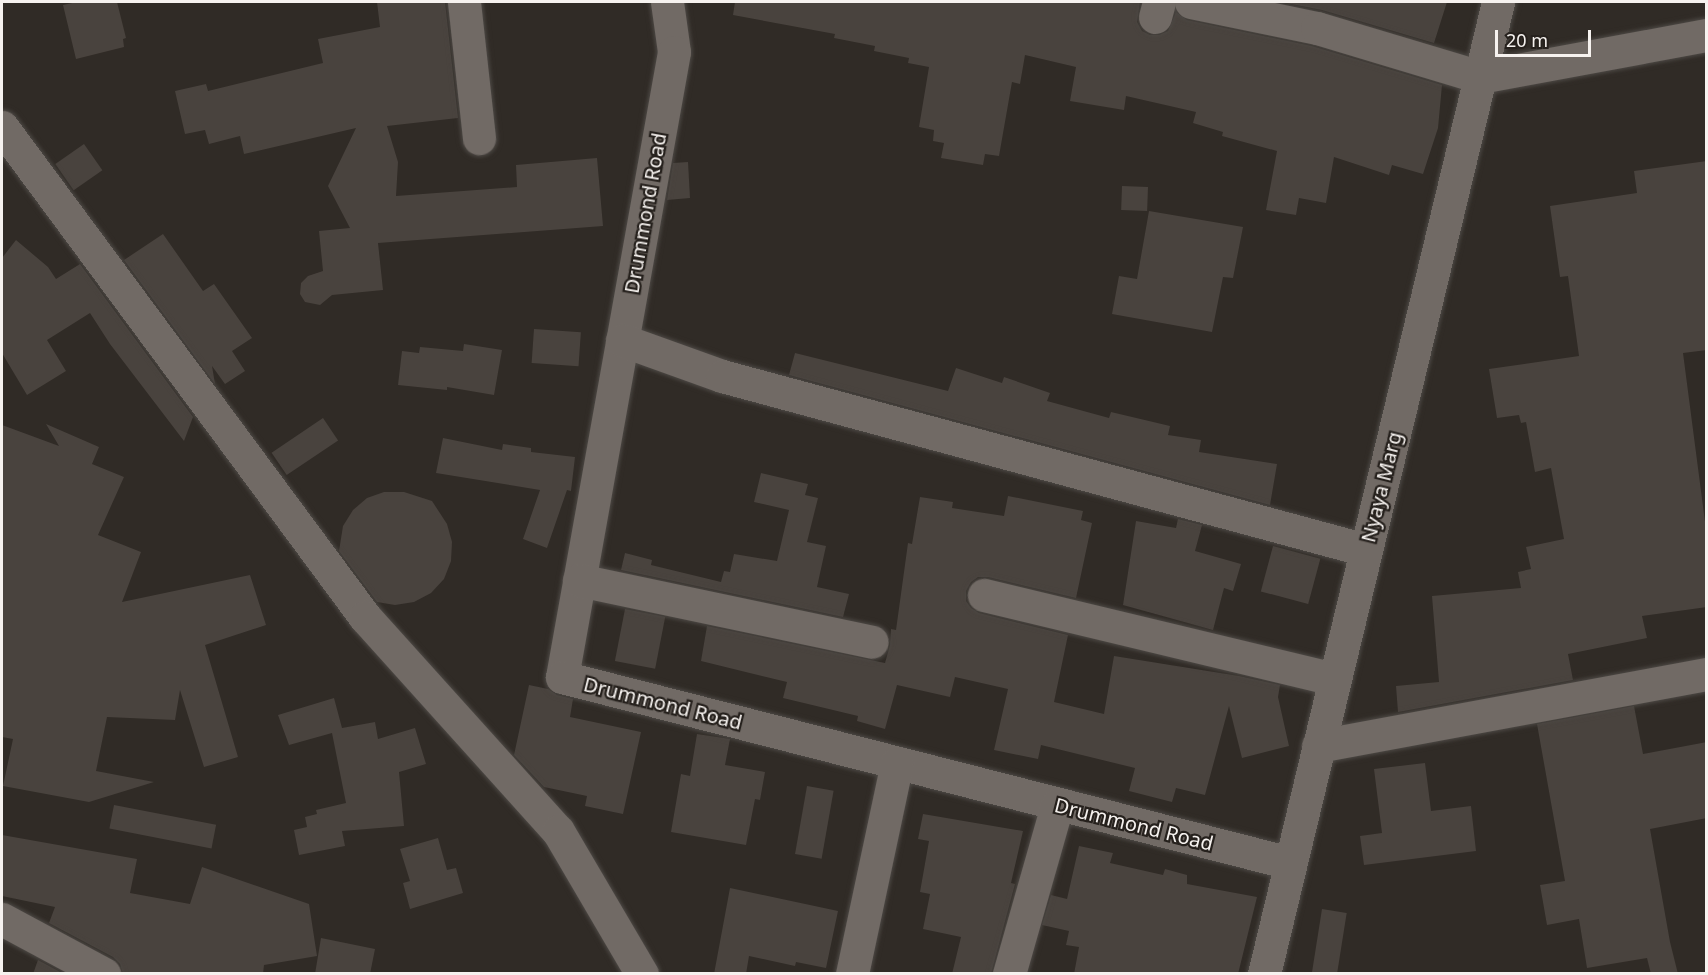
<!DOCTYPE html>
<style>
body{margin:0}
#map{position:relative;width:1708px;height:975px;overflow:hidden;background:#302b26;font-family:"Noto Sans",sans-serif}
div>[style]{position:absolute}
.building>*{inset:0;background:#49433e;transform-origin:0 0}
.roads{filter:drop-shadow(0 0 2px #4d4945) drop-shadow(0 0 2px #4d4945)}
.minor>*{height:33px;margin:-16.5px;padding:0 16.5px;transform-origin:16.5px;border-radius:16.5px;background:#716a65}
span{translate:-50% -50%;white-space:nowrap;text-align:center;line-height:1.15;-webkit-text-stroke:4.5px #26211d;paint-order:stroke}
.street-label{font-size:20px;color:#f6f2ef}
.frame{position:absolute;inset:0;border:3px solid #f6f2ef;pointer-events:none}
.scale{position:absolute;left:1495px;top:30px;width:96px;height:27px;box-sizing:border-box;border:3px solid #f6f2ef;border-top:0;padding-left:8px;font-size:18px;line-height:21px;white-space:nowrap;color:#f6f2ef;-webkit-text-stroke:4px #26211d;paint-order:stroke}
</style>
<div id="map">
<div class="building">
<i style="clip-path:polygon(77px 2px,117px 2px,126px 38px,123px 39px,124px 47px,76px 59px,63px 5px)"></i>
<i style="clip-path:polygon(377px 2px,445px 2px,458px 118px,387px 126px,398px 162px,396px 196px,517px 187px,516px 165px,597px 158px,603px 226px,378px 243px,383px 290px,332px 295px,320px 305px,305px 302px,300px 294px,301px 283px,308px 276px,323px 271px,319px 231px,350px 228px,328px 186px,356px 128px,244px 154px,240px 136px,209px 144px,205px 130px,185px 134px,175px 91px,206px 84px,208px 91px,323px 63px,318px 39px,380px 27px)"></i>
<i style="clip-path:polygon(735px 2px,1140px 2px,1137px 22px,1142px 31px,1150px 35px,1159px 35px,1168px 31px,1176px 12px,1187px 20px,1312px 46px,1442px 85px,1438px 128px,1423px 174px,1392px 165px,1389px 175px,1334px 157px,1326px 203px,1299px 198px,1296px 215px,1266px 210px,1277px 151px,1222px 136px,1223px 132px,1193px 123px,1196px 112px,1126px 96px,1124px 110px,1070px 101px,1076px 67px,1025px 55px,1020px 84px,1012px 82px,999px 156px,985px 154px,983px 165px,941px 158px,944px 143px,933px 141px,934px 130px,919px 127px,929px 67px,908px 63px,909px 58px,874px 51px,875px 46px,834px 38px,835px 34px,733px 15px)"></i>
<i style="clip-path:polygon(1281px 2px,1447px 2px,1434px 43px,1322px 10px)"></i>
<i style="left:84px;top:144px;width:32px;height:35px;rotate:55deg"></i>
<i style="clip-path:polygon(1707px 161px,1707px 350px,1683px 353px,1707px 537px,1707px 607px,1642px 616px,1647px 638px,1568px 654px,1573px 680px,1398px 712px,1396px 686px,1439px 682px,1432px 596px,1521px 588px,1518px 572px,1531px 569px,1526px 547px,1564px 539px,1551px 468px,1535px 472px,1526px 422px,1521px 423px,1519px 415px,1497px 418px,1489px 369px,1579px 356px,1568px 276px,1560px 277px,1550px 206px,1637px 193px,1634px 171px)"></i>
<i style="clip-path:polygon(688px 162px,690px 198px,667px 200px,673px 163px)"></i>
<i style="left:1122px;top:186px;width:26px;height:24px;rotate:2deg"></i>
<i style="clip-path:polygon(1149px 211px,1243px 227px,1233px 278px,1223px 277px,1212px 332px,1112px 314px,1119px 276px,1137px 279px)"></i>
<i style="clip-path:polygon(163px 234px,203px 291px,214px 284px,252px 338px,232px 351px,245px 371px,225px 384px,212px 366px,215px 384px,124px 260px)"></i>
<i style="clip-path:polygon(16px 240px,48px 267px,56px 279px,80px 264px,193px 417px,184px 441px,110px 344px,90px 313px,47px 340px,66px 371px,27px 395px,2px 353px,2px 258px)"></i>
<i style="left:534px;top:329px;width:47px;height:34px;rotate:4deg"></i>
<i style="clip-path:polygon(464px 344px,502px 350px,494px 395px,447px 387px,447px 390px,398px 385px,402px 351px,419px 353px,420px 347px,463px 351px)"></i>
<i style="clip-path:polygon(795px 353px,948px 391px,956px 368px,1002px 383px,1004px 377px,1050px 393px,1047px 401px,1109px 418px,1111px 412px,1170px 426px,1168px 435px,1201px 440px,1199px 452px,1277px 464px,1270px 505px,789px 375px)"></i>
<i style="left:323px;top:418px;width:27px;height:62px;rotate:56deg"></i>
<i style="clip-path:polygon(46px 424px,99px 447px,92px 464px,124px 477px,98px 535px,141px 552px,122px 602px,250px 575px,266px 625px,205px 645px,238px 757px,204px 767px,180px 690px,175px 720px,107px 717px,96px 771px,154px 782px,89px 802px,3px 786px,13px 739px,2px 737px,2px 425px,59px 446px)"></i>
<i style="clip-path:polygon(443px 438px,502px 450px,503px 444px,531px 448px,531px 452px,575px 457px,571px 491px,567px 490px,547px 548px,523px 539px,540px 490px,436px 473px)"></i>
<i style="clip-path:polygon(761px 473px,808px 484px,805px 495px,818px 498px,807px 542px,826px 546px,817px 587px,849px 594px,843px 617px,621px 570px,625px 553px,652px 560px,651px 565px,721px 582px,724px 571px,730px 572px,734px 554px,777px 561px,789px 510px,754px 502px)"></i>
<i style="clip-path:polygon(384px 492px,404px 492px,432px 501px,447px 524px,452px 542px,451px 561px,444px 579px,431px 593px,414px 602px,395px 605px,377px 602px,339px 551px,343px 526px,353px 510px,367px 498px)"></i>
<i style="clip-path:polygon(1008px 496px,1083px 511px,1081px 520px,1092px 523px,1076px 598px,988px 577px,978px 577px,971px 582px,966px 591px,966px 601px,971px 608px,979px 613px,1068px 635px,1054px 702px,1104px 714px,1114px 656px,1239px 676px,1280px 685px,1278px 697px,1289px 746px,1242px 758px,1229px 706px,1205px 795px,1176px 788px,1172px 802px,1129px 791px,1135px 768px,1041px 745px,1038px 759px,994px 750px,1008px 689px,955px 677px,950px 697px,897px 685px,885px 729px,857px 721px,858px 716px,783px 698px,787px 682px,701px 661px,707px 626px,885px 663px,890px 645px,891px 629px,896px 630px,908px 543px,912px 544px,920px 497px,953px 502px,952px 508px,1004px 516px)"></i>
<i style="clip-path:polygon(1178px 519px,1202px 525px,1195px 551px,1241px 564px,1233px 591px,1224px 588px,1213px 630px,1123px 605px,1136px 521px,1176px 528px)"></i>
<i style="left:1273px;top:546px;width:49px;height:47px;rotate:15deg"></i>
<i style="left:625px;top:609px;width:41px;height:53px;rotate:11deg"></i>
<i style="clip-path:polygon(529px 685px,548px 689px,557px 695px,573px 699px,570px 717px,641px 732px,623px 814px,585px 806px,587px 796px,544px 787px,514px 755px)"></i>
<i style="clip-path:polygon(334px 698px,342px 728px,375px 722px,378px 739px,415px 728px,426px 764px,399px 772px,404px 826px,342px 831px,345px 846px,299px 855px,294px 830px,307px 827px,305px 817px,317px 814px,316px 810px,346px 803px,332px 733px,289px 745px,278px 715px)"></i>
<i style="clip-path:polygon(1634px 706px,1643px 754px,1707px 742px,1707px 818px,1650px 829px,1670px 942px,1678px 974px,1651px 974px,1647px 958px,1587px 968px,1579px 919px,1547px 925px,1540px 885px,1565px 881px,1537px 724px)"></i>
<i style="clip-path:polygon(697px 734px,730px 739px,725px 765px,765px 772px,760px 800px,755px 799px,746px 845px,671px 832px,681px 774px,690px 776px)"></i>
<i style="clip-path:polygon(1425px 763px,1431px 811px,1471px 806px,1476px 851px,1364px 865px,1360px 836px,1382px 833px,1374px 769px)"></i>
<i style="left:807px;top:786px;width:27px;height:69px;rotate:10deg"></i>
<i style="left:114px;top:805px;width:104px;height:24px;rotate:11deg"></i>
<i style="clip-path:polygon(923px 814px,1023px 831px,1011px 883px,1015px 884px,991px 974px,952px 974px,961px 937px,923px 929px,930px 894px,920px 892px,929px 841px,918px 839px)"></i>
<i style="clip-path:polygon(2px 835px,137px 859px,130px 893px,190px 904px,202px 867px,309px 904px,317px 956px,264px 965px,263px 974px,123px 974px,120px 964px,113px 957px,49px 923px,55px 907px,2px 896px)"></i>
<i style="clip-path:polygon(438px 838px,447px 870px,456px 868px,463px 893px,410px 909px,403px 883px,410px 881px,400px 849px)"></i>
<i style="clip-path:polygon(1079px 846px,1113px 853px,1110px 863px,1163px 875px,1165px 869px,1187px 875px,1187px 884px,1257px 897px,1238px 974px,1074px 974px,1079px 947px,1066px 945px,1069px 931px,1042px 925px,1051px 895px,1067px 899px)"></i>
<i style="clip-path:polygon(730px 888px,838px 911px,826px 968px,796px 962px,795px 966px,749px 956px,746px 974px,714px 974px)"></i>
<i style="left:1322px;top:909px;width:25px;height:66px;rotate:9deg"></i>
<i style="clip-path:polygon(321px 938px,375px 949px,370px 974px,315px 974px)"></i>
<i style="clip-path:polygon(38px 960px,64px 974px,33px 974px)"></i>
</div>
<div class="roads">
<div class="minor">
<i style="left:464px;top:2px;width:137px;rotate:83.7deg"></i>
<i style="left:667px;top:2px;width:50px;rotate:82deg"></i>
<i style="left:674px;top:52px;width:635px;rotate:100.16deg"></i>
<i style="left:562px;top:677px;width:751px;rotate:14.33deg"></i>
<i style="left:1191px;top:2px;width:129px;rotate:11.7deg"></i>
<i style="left:1317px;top:28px;width:170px;rotate:16.7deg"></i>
<i style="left:1480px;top:77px;width:230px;rotate:-10.5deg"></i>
<i style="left:1155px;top:17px;width:16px;rotate:-75deg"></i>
<i style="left:2px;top:127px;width:610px;rotate:53.47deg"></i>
<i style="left:365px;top:617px;width:288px;rotate:48deg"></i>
<i style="left:558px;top:831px;width:166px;rotate:59.6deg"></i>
<i style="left:622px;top:340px;width:106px;rotate:19.8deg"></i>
<i style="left:722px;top:376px;width:667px;rotate:15.12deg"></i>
<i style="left:579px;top:580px;width:299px;rotate:11.9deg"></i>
<i style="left:984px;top:595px;width:360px;rotate:13.5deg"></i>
<i style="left:1318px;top:746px;width:395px;rotate:-10.5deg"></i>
<i style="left:2px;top:919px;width:116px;rotate:28.3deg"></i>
<i style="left:852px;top:974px;width:216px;rotate:-78deg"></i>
<i style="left:1009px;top:974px;width:176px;rotate:-74.1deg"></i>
<i style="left:1264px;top:974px;width:1000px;rotate:-76.46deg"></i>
</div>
</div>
<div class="street-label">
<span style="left:645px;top:213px;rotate:-80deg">Drummond Road</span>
<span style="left:1381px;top:487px;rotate:-76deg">Nyaya Marg</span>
<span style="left:663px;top:703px;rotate:14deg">Drummond Road</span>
<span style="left:1134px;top:824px;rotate:14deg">Drummond Road</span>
</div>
<div class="frame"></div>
<div class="scale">20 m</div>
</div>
